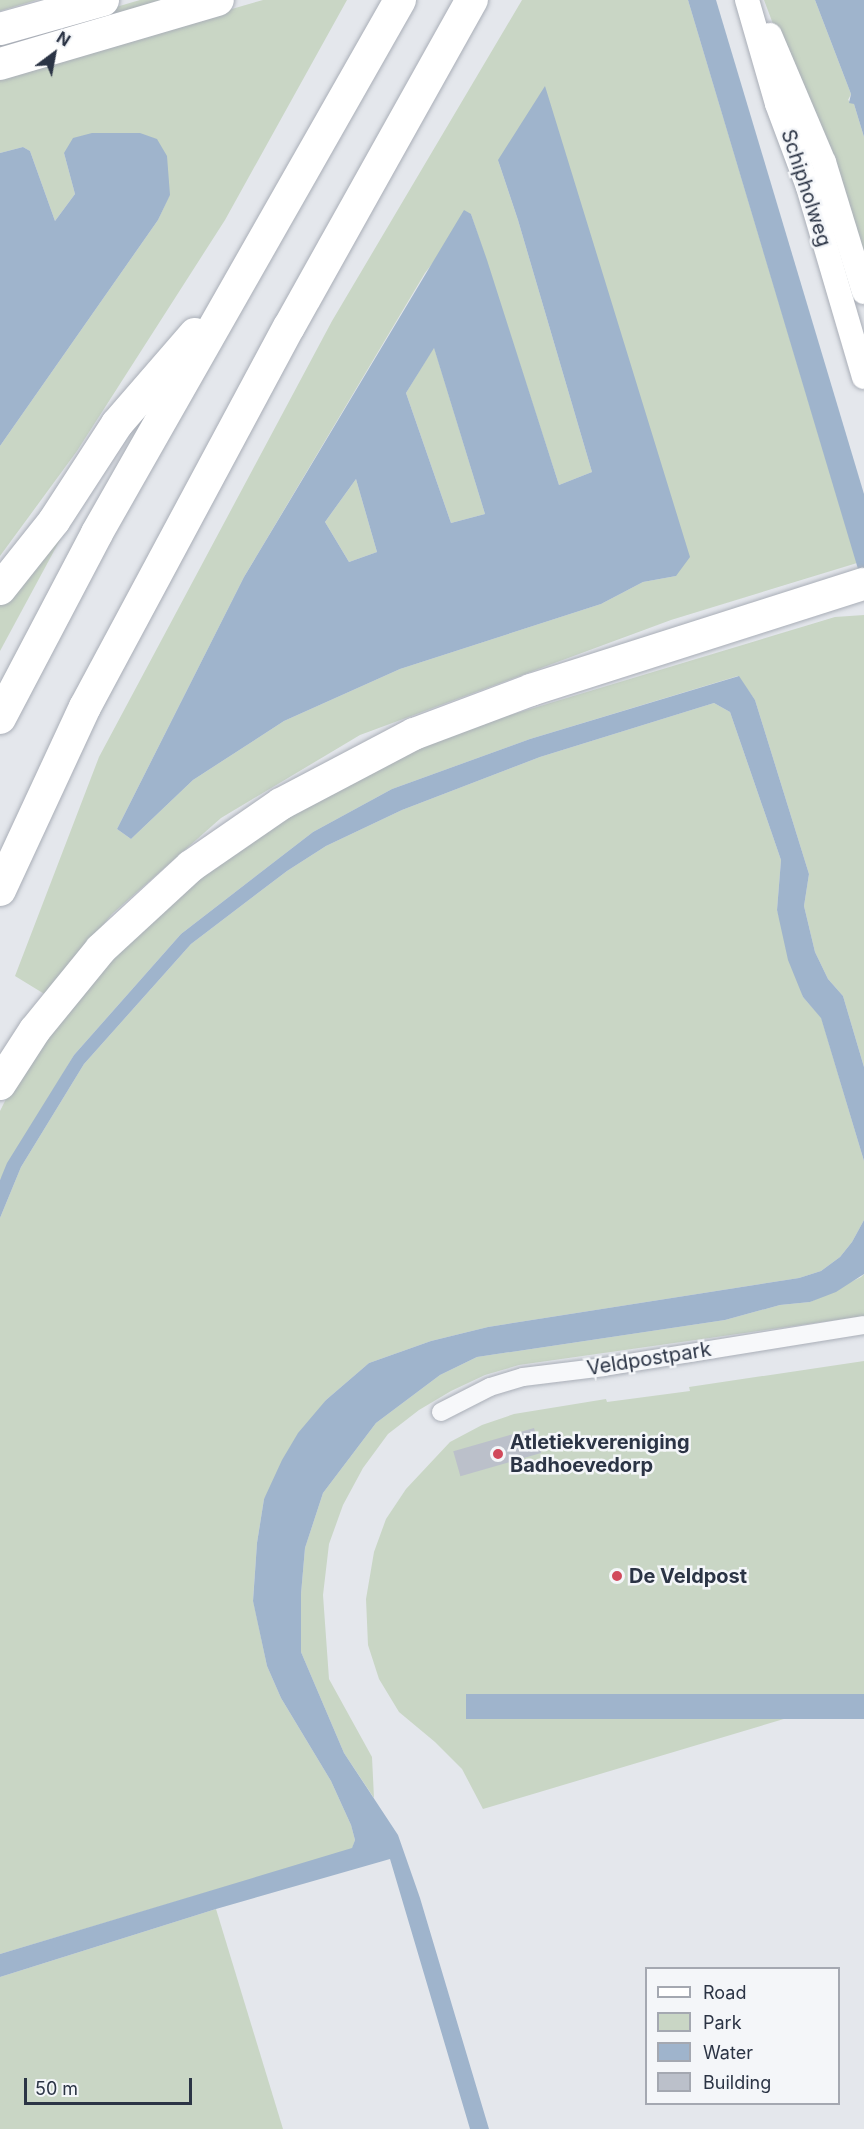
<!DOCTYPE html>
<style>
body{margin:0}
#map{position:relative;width:864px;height:2129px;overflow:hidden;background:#e4e7ec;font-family:Inter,sans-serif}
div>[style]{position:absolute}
.green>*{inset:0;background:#c9d6c5}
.water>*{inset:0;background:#9fb4cc;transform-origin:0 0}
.building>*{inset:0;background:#bbc0ca;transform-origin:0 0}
.roads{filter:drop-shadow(0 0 2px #a9aeb7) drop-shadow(0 0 2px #a9aeb7)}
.street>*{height:18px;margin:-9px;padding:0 9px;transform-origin:9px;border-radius:9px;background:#f7f8fa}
.secondary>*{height:24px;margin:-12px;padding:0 12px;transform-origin:12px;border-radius:12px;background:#fff}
.highway>*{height:32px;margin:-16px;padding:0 16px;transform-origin:16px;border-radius:16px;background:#fff}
.dots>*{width:16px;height:16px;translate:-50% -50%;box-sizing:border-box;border:3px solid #f4f6f9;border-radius:50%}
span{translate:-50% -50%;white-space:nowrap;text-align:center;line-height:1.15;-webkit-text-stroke:5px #f4f6f9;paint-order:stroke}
.street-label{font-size:20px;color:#2b3445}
.poi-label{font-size:20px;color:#2b3445;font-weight:700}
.left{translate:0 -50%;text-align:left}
.legend{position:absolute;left:645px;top:1967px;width:195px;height:138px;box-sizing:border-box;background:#f4f6f9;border:2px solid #a4a8b1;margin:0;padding:8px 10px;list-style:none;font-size:18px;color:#2b3445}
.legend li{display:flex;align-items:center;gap:12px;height:30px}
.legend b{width:30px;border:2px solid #a4a8b1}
.north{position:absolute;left:24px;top:24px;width:60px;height:60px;-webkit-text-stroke:4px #f4f6f9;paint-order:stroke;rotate:32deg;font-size:16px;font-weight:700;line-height:24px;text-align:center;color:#2b3445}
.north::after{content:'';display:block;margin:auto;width:21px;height:27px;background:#2b3445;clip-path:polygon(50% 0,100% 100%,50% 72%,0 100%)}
.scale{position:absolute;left:24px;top:2078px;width:168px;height:27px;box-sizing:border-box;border:3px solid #2b3445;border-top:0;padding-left:8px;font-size:18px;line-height:21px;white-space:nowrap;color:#2b3445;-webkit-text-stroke:4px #f4f6f9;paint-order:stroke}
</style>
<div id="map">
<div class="green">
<i style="clip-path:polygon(0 0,37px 0,0 11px)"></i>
<i style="clip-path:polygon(140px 0,171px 0,0 51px,0 41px)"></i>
<i style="clip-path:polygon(263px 0,347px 0,225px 220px,77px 451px,0 556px,0 446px,158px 220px,170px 194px,64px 153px,75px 194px,55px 221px,30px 151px,23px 147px,0 153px,0 76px)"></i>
<i style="clip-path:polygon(evenodd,522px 0,688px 0,857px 563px,671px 620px,360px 735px,221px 818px,112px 914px,46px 995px,15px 976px,99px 757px,332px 321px,522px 0,498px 160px,676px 576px,643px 582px,601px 604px,400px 669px,284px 721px,193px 780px,131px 839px,117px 829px,244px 577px,425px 273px,471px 214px,559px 485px,592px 472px,518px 220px,498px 160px)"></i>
<i style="clip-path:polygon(764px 0,815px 0,851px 94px,848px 100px,854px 104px,864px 137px,864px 265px)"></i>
<i style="clip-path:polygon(434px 347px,485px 514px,451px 523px,406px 393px)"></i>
<i style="clip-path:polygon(356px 479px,377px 552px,349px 562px,325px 522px)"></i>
<i style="clip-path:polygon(53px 532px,61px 538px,0 651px,0 597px)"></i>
<i style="clip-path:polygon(864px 615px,864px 1067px,843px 996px,828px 979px,815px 952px,804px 906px,809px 874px,755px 700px,738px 676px,530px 739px,392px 789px,313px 832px,181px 934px,74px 1055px,0 1180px,0 1111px,7px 1097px,60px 1018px,132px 935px,211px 862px,414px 744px,835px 617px)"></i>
<i style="clip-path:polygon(714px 703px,730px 712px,781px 860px,777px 910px,803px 997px,821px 1017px,864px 1161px,864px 1220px,852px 1242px,840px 1257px,821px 1271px,799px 1278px,488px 1327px,431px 1341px,369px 1363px,326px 1400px,264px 1499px,257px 1543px,253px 1600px,267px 1666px,281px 1698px,331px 1781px,351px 1825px,355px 1840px,352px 1849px,0 1954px,0 1218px,21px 1167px,84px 1064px,191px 944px,287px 871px,326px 846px,402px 810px,540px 757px)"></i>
<i style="clip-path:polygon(864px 1274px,864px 1316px,519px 1365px,485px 1375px,451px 1391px,419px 1410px,388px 1434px,363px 1468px,343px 1505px,329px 1544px,323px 1595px,329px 1679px,372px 1757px,374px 1798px,344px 1753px,301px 1652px,301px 1594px,305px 1548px,323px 1493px,376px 1423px,440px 1375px,477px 1357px,725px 1320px,780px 1305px,810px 1302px,861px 1277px)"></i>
<i style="clip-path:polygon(864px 1361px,864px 1695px,483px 1809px,462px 1769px,435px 1742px,399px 1712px,379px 1679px,368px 1645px,366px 1599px,374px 1552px,386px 1519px,406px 1489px,450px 1442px,482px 1425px,514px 1414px,606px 1399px,607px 1402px,690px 1391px,689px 1387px)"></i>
<i style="clip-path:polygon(216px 1909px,283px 2129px,0 2129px,0 1977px)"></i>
</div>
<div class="water">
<i style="clip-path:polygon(688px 0,716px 0,864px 494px,864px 589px)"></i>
<i style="clip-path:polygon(815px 0,864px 0,864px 137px,854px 104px,849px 103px,851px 94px)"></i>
<i style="clip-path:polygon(evenodd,545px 86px,690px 557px,676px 576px,643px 582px,601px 604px,400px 669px,284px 721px,193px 780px,131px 839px,117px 829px,244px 577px,464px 210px,471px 214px,487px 260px,559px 485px,592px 472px,518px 220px,498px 160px,545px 86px,434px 348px,485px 514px,451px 523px,406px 393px,434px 348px,545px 86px,356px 479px,377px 552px,349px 562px,325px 522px,356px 479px)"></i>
<i style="clip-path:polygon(92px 133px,140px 133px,157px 139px,167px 156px,170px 195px,158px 220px,0 446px,0 153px,23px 147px,30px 151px,55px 221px,75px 194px,64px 153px,73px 138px)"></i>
<i style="clip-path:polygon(739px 676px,755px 700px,809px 874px,804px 906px,815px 952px,828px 979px,843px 996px,864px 1067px,864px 1161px,821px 1018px,803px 997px,788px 960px,777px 910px,781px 860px,730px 712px,714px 703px,540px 757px,402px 810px,326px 846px,287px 871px,191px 944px,84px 1064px,21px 1167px,0 1218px,0 1180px,7px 1163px,74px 1055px,181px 934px,313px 832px,392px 789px,530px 739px)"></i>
<i style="clip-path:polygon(864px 1220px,864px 1274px,836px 1292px,810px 1302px,780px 1305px,725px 1320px,477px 1357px,440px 1375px,376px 1423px,323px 1493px,305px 1548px,301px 1594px,301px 1652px,344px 1753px,398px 1835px,420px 1898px,489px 2129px,470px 2129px,390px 1859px,216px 1909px,0 1977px,0 1954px,352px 1848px,355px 1840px,351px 1825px,331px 1781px,281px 1698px,267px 1666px,253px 1601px,257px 1543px,264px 1499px,282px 1460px,298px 1433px,326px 1400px,369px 1363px,431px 1341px,488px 1327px,799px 1278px,821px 1271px,840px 1257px,852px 1242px)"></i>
<i style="left:864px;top:1694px;width:25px;height:398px;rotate:90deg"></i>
</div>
<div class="building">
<i style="left:534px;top:1428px;width:26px;height:84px;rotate:74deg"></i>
</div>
<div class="roads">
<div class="street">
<i style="left:441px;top:1412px;width:55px;rotate:-27deg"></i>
<i style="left:490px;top:1387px;width:34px;rotate:-17deg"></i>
<i style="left:523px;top:1377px;width:82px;rotate:-7deg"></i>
<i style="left:604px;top:1367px;width:263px;rotate:-9.2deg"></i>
</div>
<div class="secondary">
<i style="left:747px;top:0;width:108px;rotate:73.9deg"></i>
<i style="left:777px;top:104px;width:89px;rotate:69.5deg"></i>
<i style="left:808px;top:187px;width:198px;rotate:73.6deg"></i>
<i style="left:770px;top:35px;width:138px;rotate:67deg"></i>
<i style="left:824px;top:162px;width:136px;rotate:72.9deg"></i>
</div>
<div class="highway">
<i style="left:0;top:29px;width:107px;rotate:-15.7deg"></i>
<i style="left:0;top:64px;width:227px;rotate:-16.4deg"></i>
<i style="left:0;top:589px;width:87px;rotate:-51.5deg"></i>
<i style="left:54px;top:521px;width:116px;rotate:-57deg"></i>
<i style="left:117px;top:424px;width:119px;rotate:-49.1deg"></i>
<i style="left:0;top:718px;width:209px;rotate:-62.3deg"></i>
<i style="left:97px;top:533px;width:613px;rotate:-60.38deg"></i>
<i style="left:0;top:890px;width:202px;rotate:-65.1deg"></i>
<i style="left:85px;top:707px;width:431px;rotate:-61.8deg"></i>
<i style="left:289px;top:327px;width:375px;rotate:-60.8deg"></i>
<i style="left:0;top:1084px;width:64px;rotate:-57.1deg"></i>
<i style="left:35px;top:1030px;width:104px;rotate:-50.8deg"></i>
<i style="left:101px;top:949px;width:122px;rotate:-42.7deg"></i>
<i style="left:191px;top:866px;width:109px;rotate:-34.6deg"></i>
<i style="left:281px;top:804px;width:150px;rotate:-27.8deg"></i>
<i style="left:414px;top:734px;width:125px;rotate:-20.6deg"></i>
<i style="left:531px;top:690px;width:349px;rotate:-17.7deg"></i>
</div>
</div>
<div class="dots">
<i style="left:498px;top:1454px;background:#d1495b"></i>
<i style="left:617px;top:1576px;background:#d1495b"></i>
</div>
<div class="street-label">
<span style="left:806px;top:188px;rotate:72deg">Schipholweg</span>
<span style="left:649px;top:1359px;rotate:-9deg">Veldpostpark</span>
</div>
<div class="poi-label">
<span class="left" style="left:510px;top:1454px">Atletiekvereniging<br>Badhoevedorp</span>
<span class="left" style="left:629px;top:1576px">De Veldpost</span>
</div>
<ul class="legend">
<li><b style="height:8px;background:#fff"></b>Road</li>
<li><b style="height:16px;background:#c9d6c5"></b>Park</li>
<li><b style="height:16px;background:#9fb4cc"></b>Water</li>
<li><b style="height:16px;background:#bbc0ca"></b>Building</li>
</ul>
<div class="north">N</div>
<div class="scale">50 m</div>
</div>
